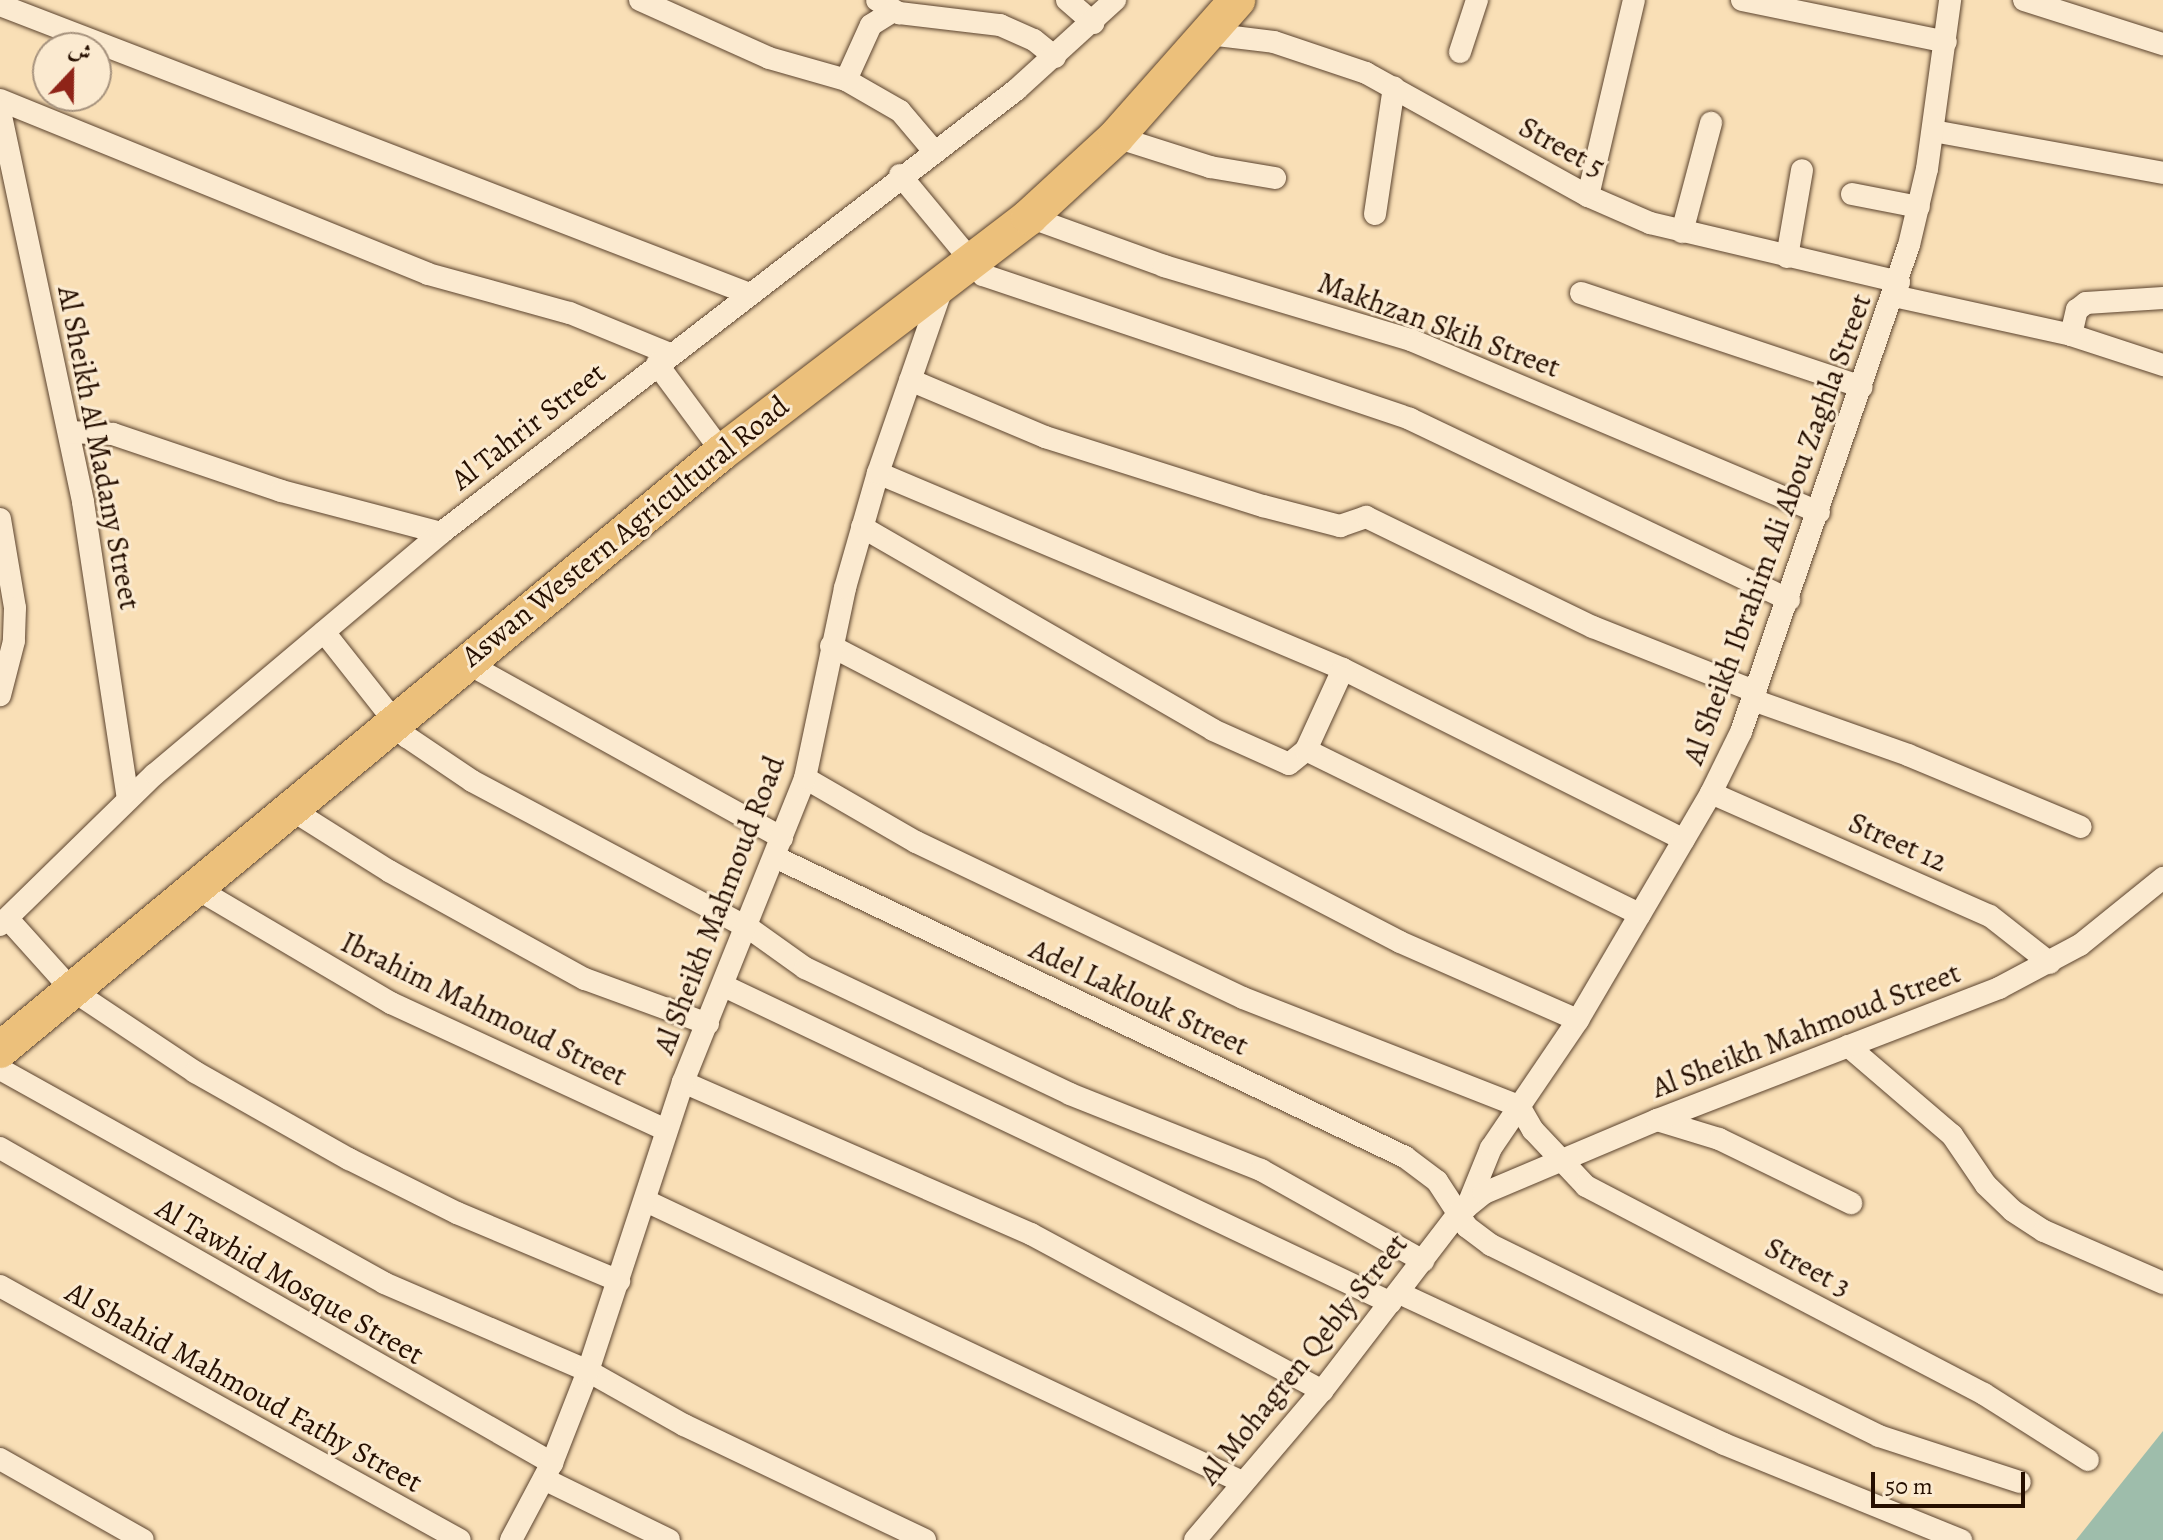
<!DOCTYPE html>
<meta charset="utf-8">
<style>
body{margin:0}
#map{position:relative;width:2163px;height:1540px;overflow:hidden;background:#f9dfb6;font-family:Alegreya,Amiri,serif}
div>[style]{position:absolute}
.water>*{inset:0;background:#9ebdab}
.roads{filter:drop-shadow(0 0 2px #5b432e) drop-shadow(0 0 2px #5b432e)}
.street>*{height:22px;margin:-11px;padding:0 11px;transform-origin:11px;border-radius:11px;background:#fbead0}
.primary>*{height:36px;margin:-18px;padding:0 18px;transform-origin:18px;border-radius:18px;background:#ecc07b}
span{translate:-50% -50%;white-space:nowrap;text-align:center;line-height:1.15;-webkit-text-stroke:6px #fbead0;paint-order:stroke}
.street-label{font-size:30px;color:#260f00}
.north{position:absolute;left:32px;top:32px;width:80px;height:80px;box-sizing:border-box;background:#fbead0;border:2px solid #a6927d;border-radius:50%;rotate:22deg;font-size:22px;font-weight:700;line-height:32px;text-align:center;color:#260f00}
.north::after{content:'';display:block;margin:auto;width:28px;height:36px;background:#8f2418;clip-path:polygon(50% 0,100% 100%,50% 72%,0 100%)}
.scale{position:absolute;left:1871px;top:1472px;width:154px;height:36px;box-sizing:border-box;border:4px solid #260f00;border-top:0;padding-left:10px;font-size:24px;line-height:28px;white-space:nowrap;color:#260f00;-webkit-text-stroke:6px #fbead0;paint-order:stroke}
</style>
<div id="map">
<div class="water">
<i style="clip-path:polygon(2163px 1431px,2163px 1540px,2076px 1540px)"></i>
</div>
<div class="roads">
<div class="street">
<i style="left:640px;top:0;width:141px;rotate:24.2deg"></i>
<i style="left:769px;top:58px;width:80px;rotate:15.9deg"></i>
<i style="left:846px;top:80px;width:62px;rotate:29.9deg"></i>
<i style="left:900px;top:111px;width:51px;rotate:49.8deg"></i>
<i style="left:877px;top:0;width:26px;rotate:31deg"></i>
<i style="left:899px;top:13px;width:102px;rotate:6.8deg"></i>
<i style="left:1000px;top:25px;width:37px;rotate:24deg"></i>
<i style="left:1034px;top:40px;width:27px;rotate:39deg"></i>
<i style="left:1067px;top:0;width:35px;rotate:41deg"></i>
<i style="left:1742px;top:0;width:208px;rotate:11.6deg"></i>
<i style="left:2024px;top:0;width:146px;rotate:17.6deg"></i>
<i style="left:0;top:5px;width:801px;rotate:21.08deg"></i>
<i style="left:1209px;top:34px;width:65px;rotate:7deg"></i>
<i style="left:1274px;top:42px;width:97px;rotate:18.6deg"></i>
<i style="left:1366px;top:73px;width:254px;rotate:29deg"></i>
<i style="left:1588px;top:196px;width:68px;rotate:23.5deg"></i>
<i style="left:1650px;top:223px;width:256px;rotate:13.3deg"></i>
<i style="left:1460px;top:52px;width:55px;rotate:-71.9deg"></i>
<i style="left:846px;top:80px;width:60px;rotate:-65.6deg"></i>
<i style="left:871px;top:25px;width:25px;rotate:-32deg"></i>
<i style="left:0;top:100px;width:462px;rotate:22.1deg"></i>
<i style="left:428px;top:274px;width:147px;rotate:15.4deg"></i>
<i style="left:570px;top:313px;width:108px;rotate:22.3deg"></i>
<i style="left:0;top:111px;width:400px;rotate:78deg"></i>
<i style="left:83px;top:502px;width:300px;rotate:81.4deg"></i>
<i style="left:1933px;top:131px;width:234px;rotate:10.3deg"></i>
<i style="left:1116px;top:137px;width:99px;rotate:17.7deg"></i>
<i style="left:1210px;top:167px;width:66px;rotate:9.6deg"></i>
<i style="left:900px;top:175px;width:130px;rotate:50.3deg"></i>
<i style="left:983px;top:275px;width:451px;rotate:18.6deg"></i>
<i style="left:1410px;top:419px;width:420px;rotate:25.5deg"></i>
<i style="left:1852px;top:194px;width:68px;rotate:11deg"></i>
<i style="left:1588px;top:196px;width:201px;rotate:-76.8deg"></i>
<i style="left:1375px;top:214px;width:128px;rotate:-81.5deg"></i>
<i style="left:1029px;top:217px;width:144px;rotate:19.9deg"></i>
<i style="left:1164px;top:266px;width:258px;rotate:16.7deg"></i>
<i style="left:1411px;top:340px;width:443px;rotate:22.9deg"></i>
<i style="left:1682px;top:232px;width:113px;rotate:-75.1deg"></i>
<i style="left:1787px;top:257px;width:88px;rotate:-80.2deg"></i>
<i style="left:1581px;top:293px;width:296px;rotate:18.5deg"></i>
<i style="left:1894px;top:296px;width:181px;rotate:12.4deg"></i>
<i style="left:2071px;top:335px;width:97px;rotate:18.1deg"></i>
<i style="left:2071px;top:335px;width:26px;rotate:-77deg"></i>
<i style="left:2077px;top:310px;width:11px;rotate:-38deg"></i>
<i style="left:2086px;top:303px;width:77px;rotate:-3.7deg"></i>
<i style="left:657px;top:364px;width:109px;rotate:53.5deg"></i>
<i style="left:910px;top:380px;width:147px;rotate:22.9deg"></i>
<i style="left:1045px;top:437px;width:229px;rotate:17.6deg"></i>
<i style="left:1263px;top:506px;width:80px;rotate:14.6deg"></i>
<i style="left:1340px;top:526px;width:28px;rotate:-19deg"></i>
<i style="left:1366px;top:517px;width:252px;rotate:25.9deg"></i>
<i style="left:1593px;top:627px;width:175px;rotate:21.7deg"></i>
<i style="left:69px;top:432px;width:44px;rotate:2.6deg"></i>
<i style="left:113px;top:434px;width:177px;rotate:18.7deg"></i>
<i style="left:281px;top:491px;width:165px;rotate:14.7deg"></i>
<i style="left:878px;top:473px;width:505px;rotate:22.86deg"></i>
<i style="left:1343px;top:669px;width:381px;rotate:26.6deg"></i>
<i style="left:0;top:519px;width:90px;rotate:80.4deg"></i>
<i style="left:15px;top:608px;width:33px;rotate:92deg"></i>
<i style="left:14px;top:641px;width:56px;rotate:104.5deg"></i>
<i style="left:862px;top:527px;width:405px;rotate:30deg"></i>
<i style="left:1213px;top:730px;width:83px;rotate:24.1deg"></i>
<i style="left:1289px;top:764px;width:22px;rotate:-39deg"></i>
<i style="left:1306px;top:750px;width:89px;rotate:-65.4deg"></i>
<i style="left:324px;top:632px;width:134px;rotate:51.7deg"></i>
<i style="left:407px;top:737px;width:78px;rotate:34.1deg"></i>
<i style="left:472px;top:781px;width:314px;rotate:28deg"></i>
<i style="left:749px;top:928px;width:69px;rotate:35.5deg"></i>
<i style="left:805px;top:968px;width:293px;rotate:25.4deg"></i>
<i style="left:1070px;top:1094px;width:206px;rotate:21.7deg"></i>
<i style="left:1261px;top:1170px;width:186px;rotate:29.3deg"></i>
<i style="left:831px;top:646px;width:641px;rotate:27.48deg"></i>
<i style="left:1400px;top:942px;width:194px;rotate:23.7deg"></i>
<i style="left:463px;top:661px;width:365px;rotate:29deg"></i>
<i style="left:1753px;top:700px;width:164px;rotate:19.5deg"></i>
<i style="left:1908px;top:755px;width:187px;rotate:22.6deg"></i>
<i style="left:1306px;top:750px;width:372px;rotate:26.2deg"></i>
<i style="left:805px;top:778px;width:128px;rotate:30deg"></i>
<i style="left:916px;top:842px;width:362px;rotate:25.5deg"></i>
<i style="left:1243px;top:998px;width:296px;rotate:21.4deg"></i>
<i style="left:1519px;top:1106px;width:28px;rotate:60deg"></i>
<i style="left:1533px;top:1130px;width:77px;rotate:46.6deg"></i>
<i style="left:1586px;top:1186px;width:449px;rotate:27.6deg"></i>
<i style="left:1984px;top:1394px;width:123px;rotate:32.4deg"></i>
<i style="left:1711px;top:793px;width:305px;rotate:23.8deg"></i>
<i style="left:1990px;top:916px;width:76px;rotate:38.1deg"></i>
<i style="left:289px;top:808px;width:118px;rotate:32.2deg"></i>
<i style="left:389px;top:871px;width:224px;rotate:28.9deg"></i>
<i style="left:585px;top:979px;width:131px;rotate:20.1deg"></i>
<i style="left:775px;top:857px;width:698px;rotate:25.46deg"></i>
<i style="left:1405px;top:1157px;width:40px;rotate:37deg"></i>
<i style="left:1437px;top:1181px;width:55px;rotate:56.9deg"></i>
<i style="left:1467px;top:1227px;width:30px;rotate:37deg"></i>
<i style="left:1491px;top:1245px;width:432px;rotate:26.2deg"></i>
<i style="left:1879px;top:1436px;width:148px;rotate:18.1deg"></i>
<i style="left:194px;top:887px;width:229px;rotate:30.5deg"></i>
<i style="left:391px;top:1003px;width:303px;rotate:24.8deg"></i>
<i style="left:8px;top:919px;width:96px;rotate:48deg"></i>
<i style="left:72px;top:990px;width:148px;rotate:33.7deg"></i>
<i style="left:195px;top:1072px;width:177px;rotate:29.5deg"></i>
<i style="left:349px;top:1159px;width:121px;rotate:26.6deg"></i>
<i style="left:457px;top:1213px;width:176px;rotate:22.8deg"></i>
<i style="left:0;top:925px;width:216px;rotate:-44.3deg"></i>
<i style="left:155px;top:774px;width:374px;rotate:-40.1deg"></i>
<i style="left:441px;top:533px;width:726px;rotate:-37.61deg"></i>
<i style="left:1016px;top:90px;width:134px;rotate:-42.3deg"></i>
<i style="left:724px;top:986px;width:738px;rotate:25.42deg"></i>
<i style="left:1848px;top:1046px;width:137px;rotate:40.6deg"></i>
<i style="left:1952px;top:1135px;width:60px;rotate:55.8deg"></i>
<i style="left:1986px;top:1185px;width:37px;rotate:44deg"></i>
<i style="left:2013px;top:1211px;width:37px;rotate:33deg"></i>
<i style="left:2044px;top:1231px;width:130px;rotate:23.6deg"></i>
<i style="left:0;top:1069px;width:440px;rotate:29.1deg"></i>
<i style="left:384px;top:1283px;width:222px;rotate:23.3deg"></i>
<i style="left:588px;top:1371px;width:110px;rotate:29.4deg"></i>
<i style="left:684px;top:1425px;width:267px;rotate:25.5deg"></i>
<i style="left:683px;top:1082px;width:380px;rotate:23.6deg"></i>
<i style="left:1031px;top:1234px;width:331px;rotate:28.3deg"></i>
<i style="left:1657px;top:1120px;width:65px;rotate:17deg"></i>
<i style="left:1719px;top:1139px;width:147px;rotate:25.9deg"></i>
<i style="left:0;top:1148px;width:636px;rotate:29.71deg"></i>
<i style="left:646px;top:1201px;width:659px;rotate:25.24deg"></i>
<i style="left:1467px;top:1207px;width:64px;rotate:-67.9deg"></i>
<i style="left:1491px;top:1148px;width:155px;rotate:-55.8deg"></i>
<i style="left:1578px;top:1020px;width:263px;rotate:-59.6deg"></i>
<i style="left:1711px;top:793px;width:68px;rotate:-63.8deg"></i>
<i style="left:1741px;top:732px;width:515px;rotate:-70.97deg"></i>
<i style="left:1909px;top:245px;width:78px;rotate:-76.7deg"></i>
<i style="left:1927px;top:169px;width:171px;rotate:-82.2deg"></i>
<i style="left:0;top:1286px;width:525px;rotate:28.91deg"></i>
<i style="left:1399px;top:1293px;width:358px;rotate:24.9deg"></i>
<i style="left:1724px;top:1444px;width:256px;rotate:22.1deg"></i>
<i style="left:0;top:1459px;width:164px;rotate:29.5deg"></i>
<i style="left:544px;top:1479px;width:139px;rotate:26deg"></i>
<i style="left:511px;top:1540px;width:87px;rotate:-62deg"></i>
<i style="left:552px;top:1463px;width:99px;rotate:-68.6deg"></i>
<i style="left:588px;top:1371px;width:304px;rotate:-71.8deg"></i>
<i style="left:683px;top:1082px;width:328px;rotate:-68.1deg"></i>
<i style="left:805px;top:778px;width:194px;rotate:-78.1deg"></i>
<i style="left:845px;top:588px;width:120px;rotate:-74deg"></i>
<i style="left:878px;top:473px;width:199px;rotate:-70.9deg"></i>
<i style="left:1195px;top:1540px;width:196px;rotate:-49.6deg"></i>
<i style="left:1322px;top:1391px;width:222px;rotate:-52.5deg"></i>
<i style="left:1457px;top:1215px;width:35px;rotate:-39deg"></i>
<i style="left:1484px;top:1193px;width:188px;rotate:-22.9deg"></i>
<i style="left:1657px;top:1120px;width:367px;rotate:-21.1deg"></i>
<i style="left:1999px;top:988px;width:92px;rotate:-28deg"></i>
<i style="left:2080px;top:945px;width:107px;rotate:-38.9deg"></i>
</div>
<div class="primary">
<i style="left:0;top:1050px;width:937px;rotate:-39.63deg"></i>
<i style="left:722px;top:452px;width:387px;rotate:-37.4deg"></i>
<i style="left:1029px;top:217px;width:118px;rotate:-42.6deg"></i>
<i style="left:1116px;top:137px;width:183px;rotate:-48.5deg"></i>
</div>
</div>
<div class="street-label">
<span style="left:1562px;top:147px;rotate:29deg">Street 5</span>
<span style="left:1439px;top:325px;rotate:20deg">Makhzan Skih Street</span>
<span style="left:528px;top:426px;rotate:-38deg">Al Tahrir Street</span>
<span style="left:99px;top:448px;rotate:79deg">Al Sheikh Al Madany Street</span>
<span style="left:1777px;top:529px;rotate:-70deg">Al Sheikh Ibrahim Ali Abou Zaghla Street</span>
<span style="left:625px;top:531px;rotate:-39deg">Aswan Western Agricultural Road</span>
<span style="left:1898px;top:842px;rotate:24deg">Street 12</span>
<span style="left:719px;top:905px;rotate:-69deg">Al Sheikh Mahmoud Road</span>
<span style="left:1139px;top:997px;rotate:25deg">Adel Laklouk Street</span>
<span style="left:484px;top:1009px;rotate:26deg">Ibrahim Mahmoud Street</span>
<span style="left:1806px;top:1030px;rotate:-21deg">Al Sheikh Mahmoud Street</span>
<span style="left:1808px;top:1267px;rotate:28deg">Street 3</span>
<span style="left:290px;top:1281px;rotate:30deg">Al Tawhid Mosque Street</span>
<span style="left:1303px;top:1359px;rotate:-51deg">Al Mohagren Qebly Street</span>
<span style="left:244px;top:1387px;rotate:29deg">Al Shahid Mahmoud Fathy Street</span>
</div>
<div class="north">ش</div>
<div class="scale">50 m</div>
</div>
